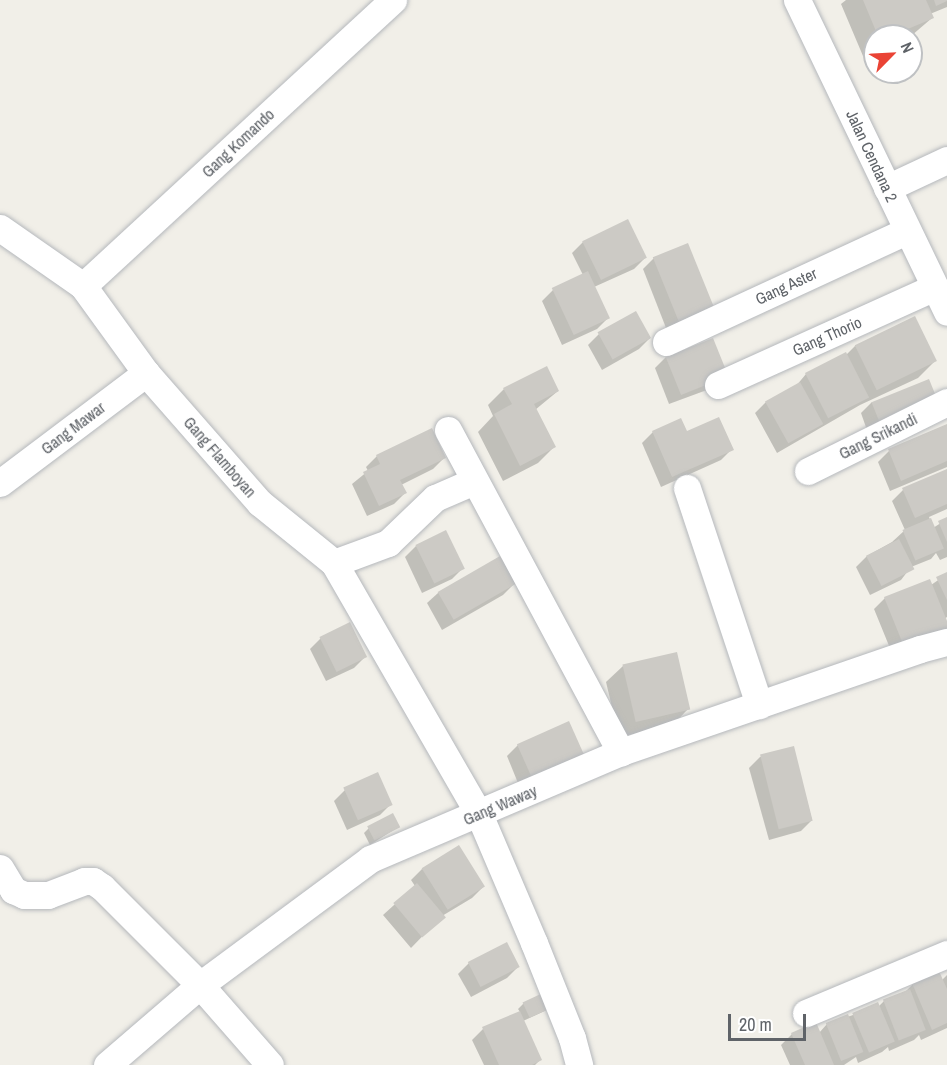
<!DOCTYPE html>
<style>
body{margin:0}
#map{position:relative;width:947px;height:1065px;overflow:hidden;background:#f1efe8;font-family:"Archivo Narrow",sans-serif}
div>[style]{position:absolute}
.shadow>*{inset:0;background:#0003}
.building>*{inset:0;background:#cccac5;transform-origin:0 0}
.roads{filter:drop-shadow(0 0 2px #b5b8bc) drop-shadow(0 0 2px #b5b8bc)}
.minor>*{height:27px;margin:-13.5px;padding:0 13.5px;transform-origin:13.5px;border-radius:13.5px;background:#fff}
span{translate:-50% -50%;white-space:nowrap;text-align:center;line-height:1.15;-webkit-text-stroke:4.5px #fff;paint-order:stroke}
.street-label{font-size:16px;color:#5f6368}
.north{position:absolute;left:863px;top:24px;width:60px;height:60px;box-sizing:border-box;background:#fff;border:2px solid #bfc1c3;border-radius:50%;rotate:66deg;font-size:16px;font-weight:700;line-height:24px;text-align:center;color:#5f6368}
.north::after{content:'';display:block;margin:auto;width:21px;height:27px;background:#ea4335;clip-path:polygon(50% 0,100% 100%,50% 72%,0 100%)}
.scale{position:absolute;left:728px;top:1014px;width:78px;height:27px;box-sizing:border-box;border:3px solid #5f6368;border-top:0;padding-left:8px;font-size:18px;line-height:21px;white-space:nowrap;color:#5f6368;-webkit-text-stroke:4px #fff;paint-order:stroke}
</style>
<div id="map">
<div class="shadow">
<i style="clip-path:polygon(846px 0,947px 0,947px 7px,930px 14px,932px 18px,911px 36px,875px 36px,875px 51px,863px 56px,841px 4px)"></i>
<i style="clip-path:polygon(583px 242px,645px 258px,634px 269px,594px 287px,608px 318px,597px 329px,562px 345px,542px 301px,553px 290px,583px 275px,572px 253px)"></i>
<i style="clip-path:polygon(654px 258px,712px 308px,668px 333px,643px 269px)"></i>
<i style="clip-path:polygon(599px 334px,650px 338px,639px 349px,602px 370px,588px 345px)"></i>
<i style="clip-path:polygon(855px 346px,935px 361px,918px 378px,860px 405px,777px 453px,755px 413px,766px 402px,796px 386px,806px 374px,846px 355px)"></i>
<i style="clip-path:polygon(666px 357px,715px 387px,669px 404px,655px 368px)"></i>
<i style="clip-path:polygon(504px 389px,558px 391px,535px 410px,554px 447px,538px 463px,503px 481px,478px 432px,493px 416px,488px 405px)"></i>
<i style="clip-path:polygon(936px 401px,868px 433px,861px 413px,872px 402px)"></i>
<i style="clip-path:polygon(947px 426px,947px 467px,890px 491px,878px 462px,889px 451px)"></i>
<i style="clip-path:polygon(653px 432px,686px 433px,732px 449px,721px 460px,661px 487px,642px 443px)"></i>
<i style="clip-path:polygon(377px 456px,444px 458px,433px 469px,401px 485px,405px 493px,394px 504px,367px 516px,352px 484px,368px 471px,366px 467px)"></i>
<i style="clip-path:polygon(947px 470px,947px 509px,929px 517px,933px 528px,947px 519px,947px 557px,940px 560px,936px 553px,931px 559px,911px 567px,901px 580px,870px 595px,856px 567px,867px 556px,892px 542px,905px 530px,892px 501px,903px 490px)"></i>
<i style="clip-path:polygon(416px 546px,463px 568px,452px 579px,422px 593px,405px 557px)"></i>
<i style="clip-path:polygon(947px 574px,947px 617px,944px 619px,947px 625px,894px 658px,874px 609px,885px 598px,931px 585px)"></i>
<i style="clip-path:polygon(514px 584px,503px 595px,442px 630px,427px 603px,438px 593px)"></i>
<i style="clip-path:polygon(321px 638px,365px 657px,354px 668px,326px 681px,310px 649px)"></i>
<i style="clip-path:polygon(623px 666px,688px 709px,672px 726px,619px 737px,606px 682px)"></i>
<i style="clip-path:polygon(518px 745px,582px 754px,520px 788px,507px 756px)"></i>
<i style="clip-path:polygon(793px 748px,812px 820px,801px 831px,769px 840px,749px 768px,760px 757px)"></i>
<i style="clip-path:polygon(377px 774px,391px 804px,380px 815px,347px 830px,334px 801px,345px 790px)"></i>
<i style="clip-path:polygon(398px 827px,370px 845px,364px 833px,369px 828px)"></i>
<i style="clip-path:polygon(422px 869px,483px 887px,472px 898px,442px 916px,411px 948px,383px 915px,415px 886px,411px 880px)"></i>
<i style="clip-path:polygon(469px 963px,518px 967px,507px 978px,471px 997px,458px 974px)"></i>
<i style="clip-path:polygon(947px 975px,947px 1028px,921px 1040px,919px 1035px,914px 1040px,889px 1051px,888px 1047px,882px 1052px,858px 1063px,856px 1057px,844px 1065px,790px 1065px,781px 1045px,792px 1034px,819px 1033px,827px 1024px,879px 1006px,884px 1001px,904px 993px,913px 984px,942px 980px)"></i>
<i style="clip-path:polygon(546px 993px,547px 1010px,523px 1021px,540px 1060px,535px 1065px,484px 1065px,472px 1040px,483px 1029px,520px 1012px,518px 1009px,523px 1004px)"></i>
</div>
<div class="building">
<i style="clip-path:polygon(863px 0,926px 0,934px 18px,891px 36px,878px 36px)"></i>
<i style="clip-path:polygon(934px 0,947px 0,947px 1px,936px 6px)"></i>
<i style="left:628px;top:219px;width:43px;height:51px;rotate:64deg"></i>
<i style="left:688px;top:243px;width:71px;height:38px;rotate:68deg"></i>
<i style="left:588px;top:271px;width:52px;height:40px;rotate:65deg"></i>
<i style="left:636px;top:311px;width:31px;height:44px;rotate:61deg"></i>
<i style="left:915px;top:316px;width:50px;height:67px;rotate:64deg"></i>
<i style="left:713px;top:338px;width:41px;height:51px;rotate:68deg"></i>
<i style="left:846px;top:352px;width:51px;height:46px;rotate:63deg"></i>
<i style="clip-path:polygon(547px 366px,559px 391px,534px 404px,556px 447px,520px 466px,494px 414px,512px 404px,503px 388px)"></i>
<i style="left:929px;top:379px;width:24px;height:62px;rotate:68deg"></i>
<i style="left:800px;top:382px;width:48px;height:40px;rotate:61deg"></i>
<i style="clip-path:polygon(719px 417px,734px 450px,672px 477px,652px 431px,681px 418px,687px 431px)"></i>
<i style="clip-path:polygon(947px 424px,947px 461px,901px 481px,888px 449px)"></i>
<i style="clip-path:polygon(432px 428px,446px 458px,400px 480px,407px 493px,379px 506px,363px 472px,380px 464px,376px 455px)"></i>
<i style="clip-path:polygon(947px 469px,947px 504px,915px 518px,902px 488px)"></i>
<i style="clip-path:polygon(947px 517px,947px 542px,938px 521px)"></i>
<i style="left:931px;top:518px;width:33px;height:31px;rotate:67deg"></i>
<i style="left:446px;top:530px;width:43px;height:34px;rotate:64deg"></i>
<i style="left:899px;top:539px;width:34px;height:37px;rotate:63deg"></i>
<i style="left:500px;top:556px;width:32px;height:72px;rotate:60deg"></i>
<i style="clip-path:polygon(947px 572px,947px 600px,936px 577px)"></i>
<i style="clip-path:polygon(930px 579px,947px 621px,947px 632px,905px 649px,884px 597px)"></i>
<i style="left:350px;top:622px;width:39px;height:34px;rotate:64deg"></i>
<i style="left:677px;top:652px;width:59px;height:56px;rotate:77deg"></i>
<i style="left:569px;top:721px;width:37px;height:57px;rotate:66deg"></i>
<i style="left:794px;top:746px;width:77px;height:35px;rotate:76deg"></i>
<i style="left:378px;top:772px;width:36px;height:38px;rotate:66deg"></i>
<i style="left:393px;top:813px;width:16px;height:29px;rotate:63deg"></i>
<i style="left:459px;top:845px;width:49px;height:44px;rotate:58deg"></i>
<i style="left:417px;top:883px;width:45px;height:31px;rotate:50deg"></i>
<i style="left:507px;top:942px;width:28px;height:44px;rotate:63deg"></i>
<i style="clip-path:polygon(939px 971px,947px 989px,947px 1023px,932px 1030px,912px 983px)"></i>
<i style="left:910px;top:989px;width:44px;height:29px;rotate:69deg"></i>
<i style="left:547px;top:991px;width:17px;height:27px;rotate:65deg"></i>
<i style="left:878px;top:1002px;width:43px;height:28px;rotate:67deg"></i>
<i style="clip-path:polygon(520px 1011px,542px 1060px,532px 1065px,499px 1065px,482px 1027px)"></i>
<i style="left:848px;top:1014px;width:41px;height:24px;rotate:68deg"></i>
<i style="clip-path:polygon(816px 1022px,834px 1065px,805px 1065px,791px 1033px)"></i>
</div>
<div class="roads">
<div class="minor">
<i style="left:797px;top:0;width:346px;rotate:64.3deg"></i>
<i style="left:887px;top:188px;width:66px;rotate:-25deg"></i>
<i style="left:0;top:228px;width:101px;rotate:34.9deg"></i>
<i style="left:83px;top:286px;width:107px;rotate:54.1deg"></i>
<i style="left:146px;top:373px;width:173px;rotate:48.8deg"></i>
<i style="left:260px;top:503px;width:95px;rotate:39deg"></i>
<i style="left:334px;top:563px;width:58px;rotate:-20.3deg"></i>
<i style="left:388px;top:543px;width:65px;rotate:-43.8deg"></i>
<i style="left:435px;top:498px;width:43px;rotate:-23.6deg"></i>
<i style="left:83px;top:286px;width:422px;rotate:-42.7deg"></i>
<i style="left:666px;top:342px;width:264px;rotate:-24.8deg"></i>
<i style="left:718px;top:385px;width:238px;rotate:-24.3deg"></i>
<i style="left:448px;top:430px;width:366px;rotate:61.8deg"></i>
<i style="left:808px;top:471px;width:155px;rotate:-26.4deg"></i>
<i style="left:0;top:483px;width:183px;rotate:-37deg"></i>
<i style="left:687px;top:488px;width:229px;rotate:71.6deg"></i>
<i style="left:334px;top:563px;width:290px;rotate:60deg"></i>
<i style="left:479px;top:814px;width:140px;rotate:66.9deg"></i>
<i style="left:534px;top:943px;width:102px;rotate:68.2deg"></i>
<i style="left:572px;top:1038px;width:28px;rotate:75deg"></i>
<i style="left:0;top:868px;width:26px;rotate:59deg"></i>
<i style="left:13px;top:890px;width:12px;rotate:24deg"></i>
<i style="left:24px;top:895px;width:24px"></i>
<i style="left:48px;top:895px;width:39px;rotate:-21deg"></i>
<i style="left:84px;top:881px;width:9px"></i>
<i style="left:93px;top:881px;width:11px;rotate:34deg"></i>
<i style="left:102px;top:887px;width:139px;rotate:45deg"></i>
<i style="left:200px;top:985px;width:106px;rotate:48.8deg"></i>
<i style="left:806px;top:1013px;width:153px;rotate:-22.7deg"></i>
<i style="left:107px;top:1065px;width:123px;rotate:-40.7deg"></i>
<i style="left:200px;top:985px;width:212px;rotate:-36.5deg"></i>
<i style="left:370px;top:859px;width:273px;rotate:-23.1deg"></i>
<i style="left:621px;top:752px;width:316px;rotate:-19deg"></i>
<i style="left:920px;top:649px;width:28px;rotate:-15deg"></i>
</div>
</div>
<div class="street-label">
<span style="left:238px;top:143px;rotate:-43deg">Gang Komando</span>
<span style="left:872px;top:156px;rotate:65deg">Jalan Cendana 2</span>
<span style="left:786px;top:286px;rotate:-25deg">Gang Aster</span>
<span style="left:827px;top:336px;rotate:-24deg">Gang Thorio</span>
<span style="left:73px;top:428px;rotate:-37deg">Gang Mawar</span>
<span style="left:878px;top:436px;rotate:-26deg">Gang Srikandi</span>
<span style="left:220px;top:457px;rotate:49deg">Gang Flamboyan</span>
<span style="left:500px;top:805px;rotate:-23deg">Gang Waway</span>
</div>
<div class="north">N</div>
<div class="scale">20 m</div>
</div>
